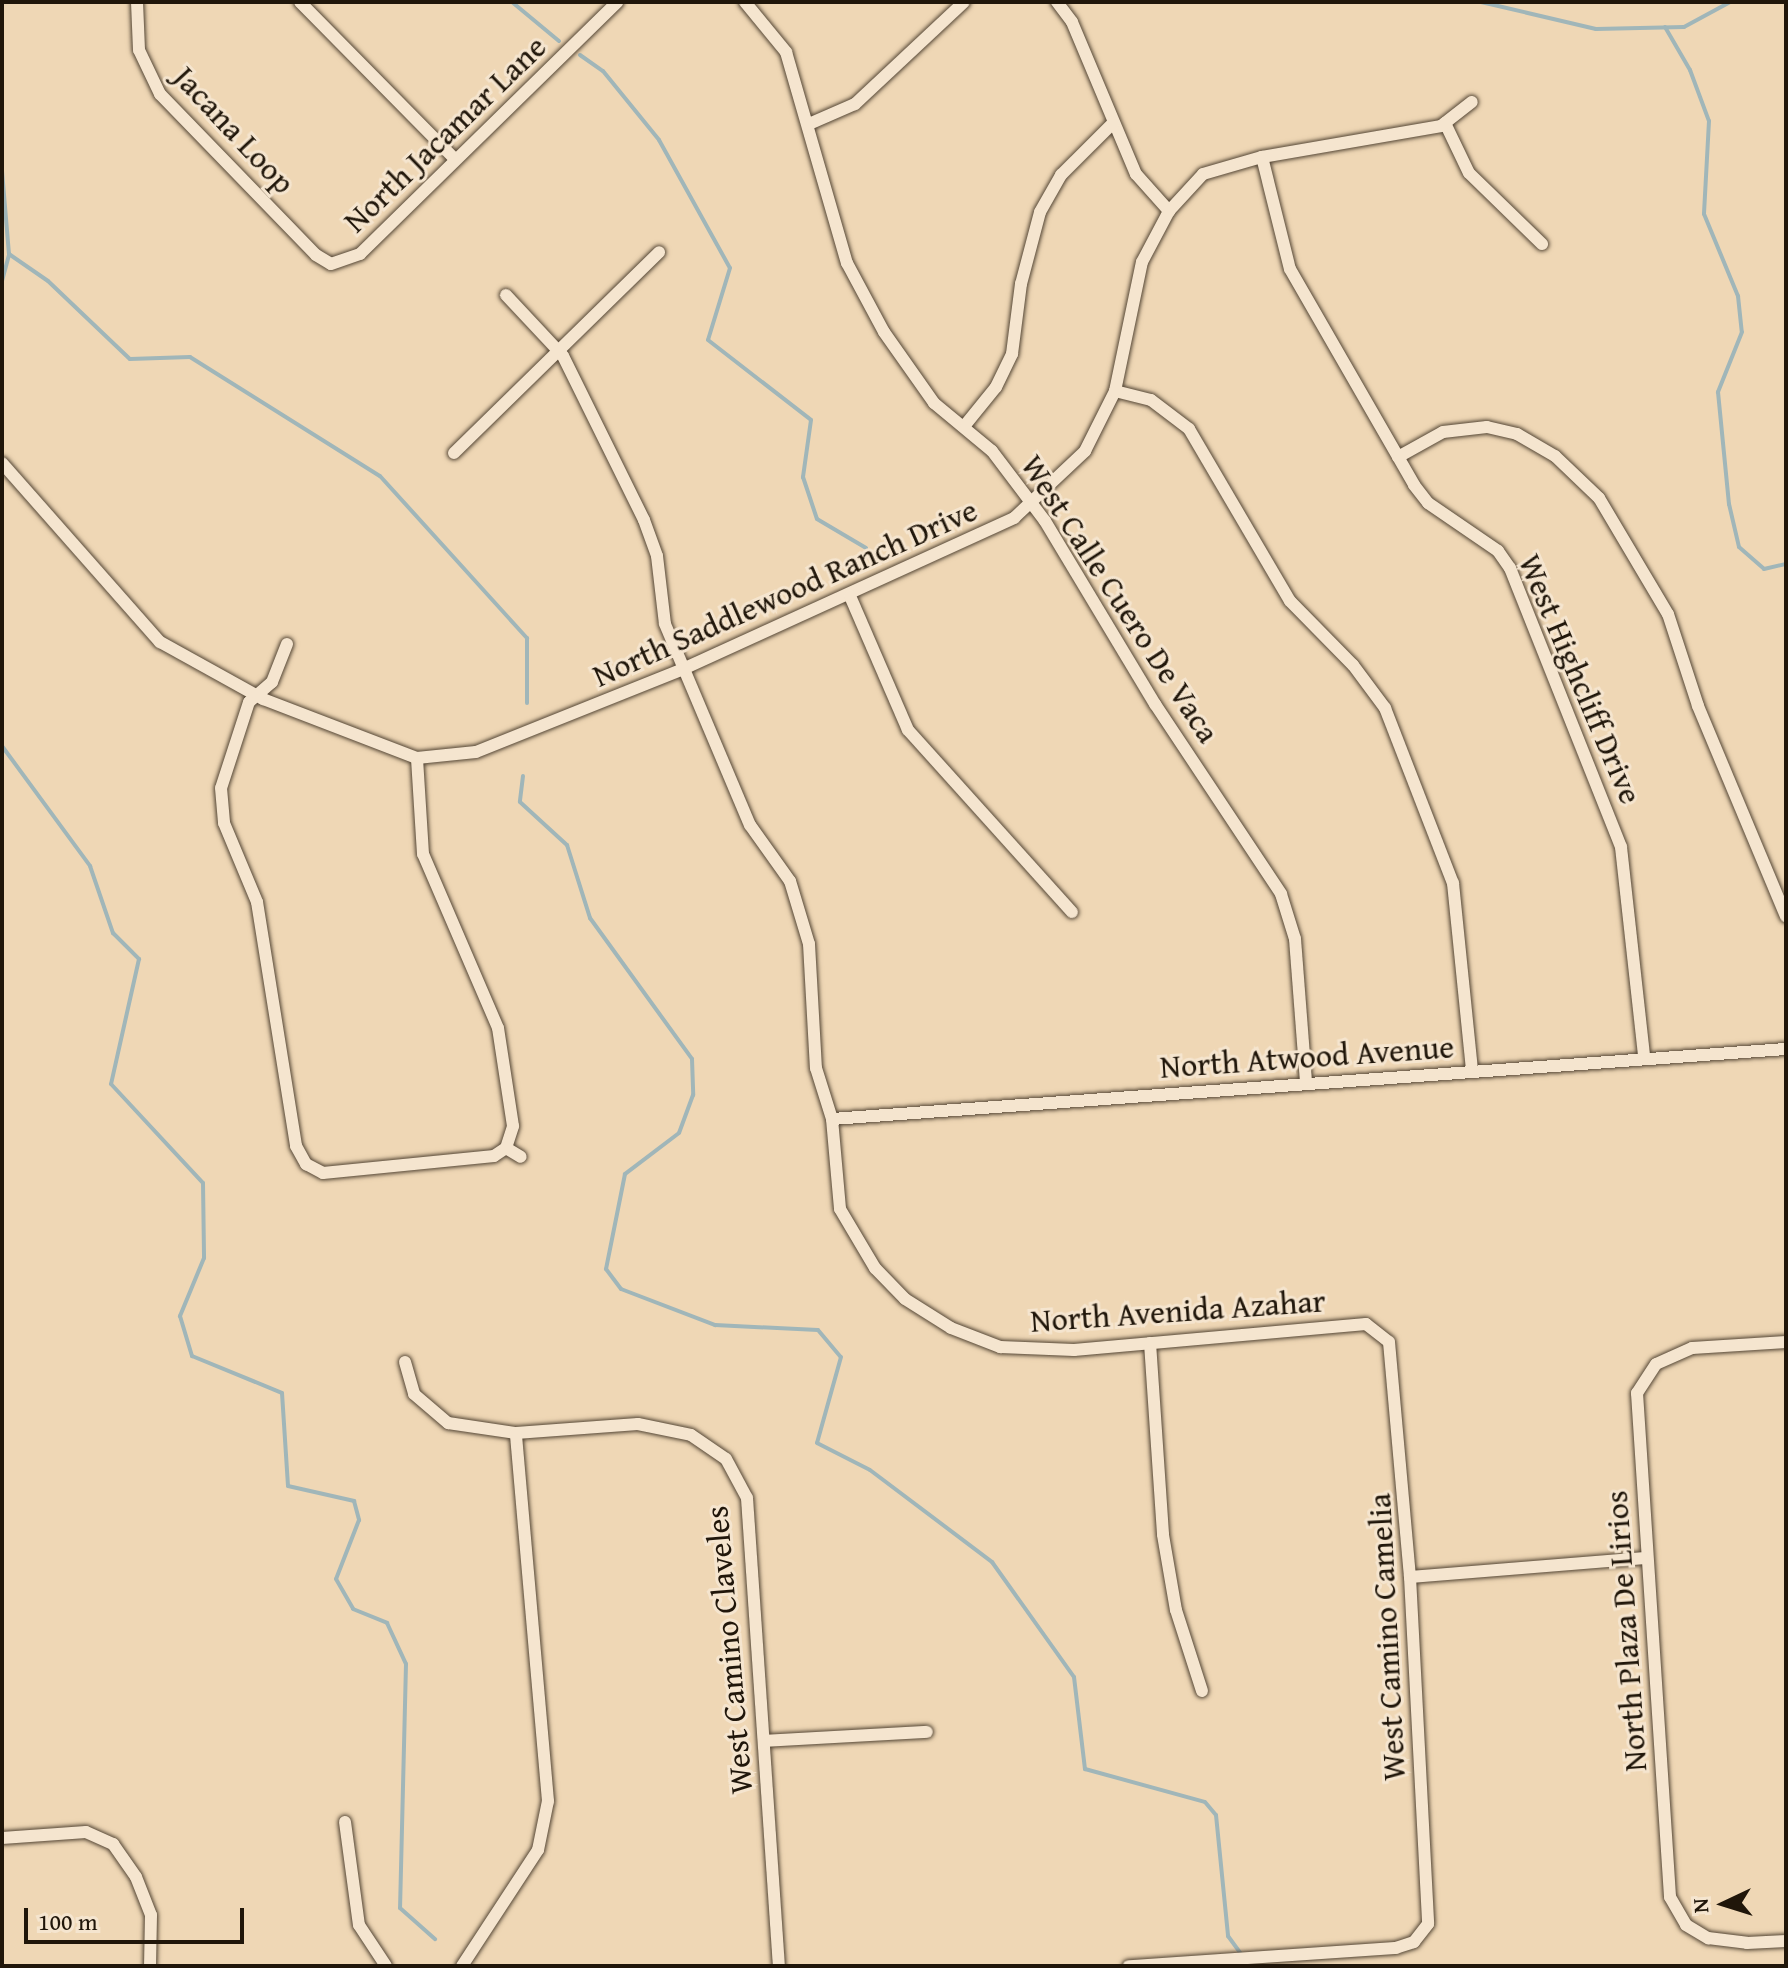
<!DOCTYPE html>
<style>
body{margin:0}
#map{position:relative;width:1788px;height:1968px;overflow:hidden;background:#efd7b5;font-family:"Gentium Book Plus",serif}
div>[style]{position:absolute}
.stream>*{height:4px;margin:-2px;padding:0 2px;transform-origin:2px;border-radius:2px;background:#a0b6b9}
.roads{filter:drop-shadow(0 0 2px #544635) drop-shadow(0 0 2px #544635)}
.street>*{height:12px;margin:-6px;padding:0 6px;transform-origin:6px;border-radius:6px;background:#f5e5cf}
span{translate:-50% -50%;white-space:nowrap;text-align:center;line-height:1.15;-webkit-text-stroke:6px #f5e5cf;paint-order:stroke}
.street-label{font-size:32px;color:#20160a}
.frame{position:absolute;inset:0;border:4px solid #20160a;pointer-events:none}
.north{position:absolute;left:1684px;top:1864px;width:80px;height:80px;-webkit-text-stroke:6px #f5e5cf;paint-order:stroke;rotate:266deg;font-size:22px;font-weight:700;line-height:32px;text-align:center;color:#20160a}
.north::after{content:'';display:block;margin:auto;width:28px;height:36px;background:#20160a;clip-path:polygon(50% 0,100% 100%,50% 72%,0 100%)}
.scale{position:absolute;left:24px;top:1908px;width:220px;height:36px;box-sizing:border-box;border:4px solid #20160a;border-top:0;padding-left:10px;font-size:24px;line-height:28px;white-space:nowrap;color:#20160a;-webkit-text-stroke:6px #f5e5cf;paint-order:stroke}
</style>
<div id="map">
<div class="stream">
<i style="left:512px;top:2px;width:61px;rotate:39.7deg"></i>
<i style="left:1481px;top:2px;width:118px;rotate:13.2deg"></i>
<i style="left:1596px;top:29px;width:88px;rotate:-1.3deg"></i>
<i style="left:1684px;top:27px;width:52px;rotate:-28.5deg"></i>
<i style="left:1665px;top:27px;width:50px;rotate:59.8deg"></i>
<i style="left:1690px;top:70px;width:54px;rotate:69.6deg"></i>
<i style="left:1709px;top:121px;width:93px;rotate:93.1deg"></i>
<i style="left:1704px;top:214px;width:89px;rotate:67.5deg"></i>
<i style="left:1738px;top:296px;width:36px;rotate:84deg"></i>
<i style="left:1742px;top:332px;width:65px;rotate:111.8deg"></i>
<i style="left:1718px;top:392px;width:113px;rotate:84.4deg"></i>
<i style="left:1729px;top:504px;width:44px;rotate:76.9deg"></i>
<i style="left:1739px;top:547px;width:33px;rotate:41deg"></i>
<i style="left:1764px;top:569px;width:23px;rotate:-13deg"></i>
<i style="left:580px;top:55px;width:28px;rotate:35deg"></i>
<i style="left:603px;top:71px;width:89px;rotate:50.9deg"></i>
<i style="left:659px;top:140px;width:146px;rotate:61deg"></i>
<i style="left:730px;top:268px;width:75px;rotate:107deg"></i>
<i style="left:708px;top:340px;width:130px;rotate:37.8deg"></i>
<i style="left:811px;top:420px;width:58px;rotate:98deg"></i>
<i style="left:803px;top:477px;width:44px;rotate:71.6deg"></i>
<i style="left:817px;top:519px;width:57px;rotate:30.6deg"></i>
<i style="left:2px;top:171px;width:83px;rotate:85.2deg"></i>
<i style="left:9px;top:254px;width:47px;rotate:34.7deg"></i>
<i style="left:48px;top:281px;width:113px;rotate:43.6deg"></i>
<i style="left:130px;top:359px;width:60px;rotate:-1.9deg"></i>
<i style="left:190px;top:357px;width:224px;rotate:32.1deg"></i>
<i style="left:380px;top:476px;width:219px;rotate:47.8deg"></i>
<i style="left:527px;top:638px;width:65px;rotate:90deg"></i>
<i style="left:2px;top:281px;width:28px;rotate:-75deg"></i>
<i style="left:2px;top:746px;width:149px;rotate:53.7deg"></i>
<i style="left:90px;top:866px;width:71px;rotate:71.1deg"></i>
<i style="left:113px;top:933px;width:37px;rotate:45deg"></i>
<i style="left:139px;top:959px;width:128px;rotate:102.6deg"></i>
<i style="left:111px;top:1084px;width:135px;rotate:47.1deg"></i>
<i style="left:203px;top:1183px;width:75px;rotate:89.2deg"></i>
<i style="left:204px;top:1258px;width:63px;rotate:112.5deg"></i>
<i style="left:180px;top:1316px;width:42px;rotate:73.3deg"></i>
<i style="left:192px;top:1356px;width:97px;rotate:22.3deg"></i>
<i style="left:282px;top:1393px;width:93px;rotate:86.3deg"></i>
<i style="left:288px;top:1486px;width:68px;rotate:12.8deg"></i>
<i style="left:354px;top:1501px;width:20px;rotate:75deg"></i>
<i style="left:359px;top:1520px;width:63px;rotate:111.3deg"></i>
<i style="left:336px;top:1579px;width:34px;rotate:60deg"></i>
<i style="left:353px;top:1609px;width:37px;rotate:22deg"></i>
<i style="left:387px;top:1623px;width:45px;rotate:65.1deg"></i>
<i style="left:406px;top:1664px;width:244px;rotate:91.4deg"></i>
<i style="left:400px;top:1908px;width:47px;rotate:41.5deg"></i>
<i style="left:523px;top:776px;width:26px;rotate:97deg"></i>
<i style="left:520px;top:802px;width:64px;rotate:42.5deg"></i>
<i style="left:567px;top:845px;width:77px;rotate:72.5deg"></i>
<i style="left:590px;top:918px;width:174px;rotate:54.1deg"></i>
<i style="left:692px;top:1059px;width:36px;rotate:88deg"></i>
<i style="left:693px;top:1095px;width:40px;rotate:110.2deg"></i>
<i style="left:679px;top:1133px;width:68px;rotate:142.8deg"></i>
<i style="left:625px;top:1174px;width:97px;rotate:101.3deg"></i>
<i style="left:606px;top:1269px;width:25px;rotate:53deg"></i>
<i style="left:621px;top:1289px;width:101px;rotate:21deg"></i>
<i style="left:715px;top:1325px;width:103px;rotate:2.8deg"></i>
<i style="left:818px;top:1330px;width:35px;rotate:50deg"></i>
<i style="left:841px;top:1357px;width:89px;rotate:105.6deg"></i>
<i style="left:817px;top:1443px;width:59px;rotate:27deg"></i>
<i style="left:870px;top:1470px;width:153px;rotate:37deg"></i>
<i style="left:992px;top:1562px;width:141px;rotate:54.5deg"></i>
<i style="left:1074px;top:1677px;width:93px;rotate:83.2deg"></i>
<i style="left:1085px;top:1769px;width:124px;rotate:15.4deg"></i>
<i style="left:1205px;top:1802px;width:17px;rotate:50deg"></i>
<i style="left:1216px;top:1815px;width:122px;rotate:84.3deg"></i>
<i style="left:1228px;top:1936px;width:24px;rotate:54deg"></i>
</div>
<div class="roads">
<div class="street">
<i style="left:137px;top:2px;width:48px;rotate:87.6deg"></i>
<i style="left:139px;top:50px;width:49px;rotate:64.5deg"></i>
<i style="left:160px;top:94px;width:224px;rotate:45.9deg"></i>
<i style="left:316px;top:255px;width:17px;rotate:31deg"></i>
<i style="left:331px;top:264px;width:31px;rotate:-19deg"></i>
<i style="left:360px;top:254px;width:360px;rotate:-44.4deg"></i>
<i style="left:300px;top:2px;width:221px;rotate:45.4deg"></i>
<i style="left:745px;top:2px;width:65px;rotate:50.6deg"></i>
<i style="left:786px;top:52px;width:220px;rotate:73.9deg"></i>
<i style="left:847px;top:263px;width:78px;rotate:61.8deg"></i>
<i style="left:884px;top:332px;width:87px;rotate:54.8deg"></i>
<i style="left:934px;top:403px;width:75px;rotate:39.6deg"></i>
<i style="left:992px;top:451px;width:88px;rotate:52.9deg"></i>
<i style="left:1045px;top:521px;width:214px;rotate:59deg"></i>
<i style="left:1155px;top:704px;width:228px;rotate:56.4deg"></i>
<i style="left:1281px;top:894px;width:47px;rotate:72.7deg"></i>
<i style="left:1295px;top:939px;width:144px;rotate:85.6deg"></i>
<i style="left:1057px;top:2px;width:25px;rotate:53deg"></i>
<i style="left:1072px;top:22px;width:165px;rotate:67.2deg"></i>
<i style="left:1136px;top:174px;width:50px;rotate:48.3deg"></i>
<i style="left:1445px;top:123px;width:55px;rotate:64.4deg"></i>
<i style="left:1469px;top:173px;width:102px;rotate:44.2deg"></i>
<i style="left:809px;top:124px;width:50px;rotate:-23.5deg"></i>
<i style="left:855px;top:104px;width:149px;rotate:-43.1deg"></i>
<i style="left:1262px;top:157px;width:115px;rotate:76deg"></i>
<i style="left:1290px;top:269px;width:249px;rotate:60.1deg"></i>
<i style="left:1414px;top:485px;width:23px;rotate:52deg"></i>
<i style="left:1428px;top:503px;width:85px;rotate:34.4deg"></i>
<i style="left:1498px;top:551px;width:21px;rotate:55deg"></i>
<i style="left:1510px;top:568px;width:300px;rotate:68.3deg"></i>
<i style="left:1621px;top:847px;width:211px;rotate:83.7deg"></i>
<i style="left:506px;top:295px;width:83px;rotate:46.9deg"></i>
<i style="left:563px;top:356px;width:183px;rotate:63.7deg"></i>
<i style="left:644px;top:520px;width:38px;rotate:70deg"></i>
<i style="left:657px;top:556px;width:68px;rotate:83.3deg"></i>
<i style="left:665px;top:624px;width:218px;rotate:67.1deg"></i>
<i style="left:750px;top:825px;width:69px;rotate:54.5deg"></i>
<i style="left:790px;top:881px;width:66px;rotate:73.2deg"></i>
<i style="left:809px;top:944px;width:124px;rotate:86.8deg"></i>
<i style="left:816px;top:1068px;width:53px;rotate:72.6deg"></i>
<i style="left:832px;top:1119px;width:90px;rotate:84.9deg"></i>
<i style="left:840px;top:1209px;width:69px;rotate:59.3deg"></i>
<i style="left:875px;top:1268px;width:43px;rotate:45.9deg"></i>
<i style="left:905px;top:1299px;width:54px;rotate:32.2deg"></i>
<i style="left:951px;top:1328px;width:53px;rotate:21.2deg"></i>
<i style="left:1000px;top:1347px;width:74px;rotate:2.3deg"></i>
<i style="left:1074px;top:1350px;width:293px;rotate:-5.1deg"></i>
<i style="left:1366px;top:1324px;width:29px;rotate:38deg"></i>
<i style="left:1389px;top:1342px;width:236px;rotate:84.9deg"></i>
<i style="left:1410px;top:1577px;width:347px;rotate:87deg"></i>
<i style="left:1428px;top:1924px;width:23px;rotate:128deg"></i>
<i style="left:1414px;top:1942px;width:19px;rotate:162deg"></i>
<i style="left:1396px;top:1948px;width:268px;rotate:176.1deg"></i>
<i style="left:1115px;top:391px;width:37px;rotate:14deg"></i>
<i style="left:1151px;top:400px;width:48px;rotate:37.3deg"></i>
<i style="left:1189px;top:429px;width:199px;rotate:59.6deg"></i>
<i style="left:1290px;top:601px;width:90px;rotate:45.5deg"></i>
<i style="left:1353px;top:665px;width:54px;rotate:53.3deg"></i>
<i style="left:1385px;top:708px;width:188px;rotate:68.8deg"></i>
<i style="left:1453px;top:883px;width:189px;rotate:84.2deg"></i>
<i style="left:966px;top:424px;width:48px;rotate:-51deg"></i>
<i style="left:996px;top:387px;width:37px;rotate:-64deg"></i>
<i style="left:1012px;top:354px;width:71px;rotate:-82.7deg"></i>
<i style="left:1021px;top:284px;width:74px;rotate:-75.2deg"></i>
<i style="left:1040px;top:212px;width:43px;rotate:-60.4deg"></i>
<i style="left:1061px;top:175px;width:74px;rotate:-45deg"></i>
<i style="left:454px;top:453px;width:287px;rotate:-44.4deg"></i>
<i style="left:1398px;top:457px;width:51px;rotate:-29.1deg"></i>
<i style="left:1443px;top:432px;width:44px;rotate:-6.5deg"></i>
<i style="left:1487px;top:427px;width:31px;rotate:13deg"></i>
<i style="left:1517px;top:434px;width:44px;rotate:30.1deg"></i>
<i style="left:1555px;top:456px;width:61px;rotate:43.7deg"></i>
<i style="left:1599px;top:498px;width:135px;rotate:59.3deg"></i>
<i style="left:1668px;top:614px;width:97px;rotate:71.9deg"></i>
<i style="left:1698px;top:706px;width:228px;rotate:67.3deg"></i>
<i style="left:2px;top:463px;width:239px;rotate:48.6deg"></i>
<i style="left:160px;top:642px;width:118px;rotate:29deg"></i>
<i style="left:263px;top:699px;width:165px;rotate:21deg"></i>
<i style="left:417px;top:758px;width:59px;rotate:-5.8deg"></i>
<i style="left:476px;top:752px;width:223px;rotate:-21.8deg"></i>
<i style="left:683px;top:669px;width:364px;rotate:-24.5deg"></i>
<i style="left:1014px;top:518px;width:98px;rotate:-43.3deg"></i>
<i style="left:1085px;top:451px;width:67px;rotate:-63.4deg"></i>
<i style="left:1115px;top:391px;width:132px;rotate:-78.2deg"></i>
<i style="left:1142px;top:262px;width:58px;rotate:-62.1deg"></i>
<i style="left:1169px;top:211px;width:50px;rotate:-47.4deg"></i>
<i style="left:1203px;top:174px;width:61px;rotate:-16.1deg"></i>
<i style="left:1262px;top:157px;width:182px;rotate:-9.8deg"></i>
<i style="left:1441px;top:126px;width:39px;rotate:-38deg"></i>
<i style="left:850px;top:596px;width:146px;rotate:66.6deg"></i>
<i style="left:908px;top:730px;width:245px;rotate:48deg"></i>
<i style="left:287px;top:644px;width:41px;rotate:111.5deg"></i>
<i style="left:272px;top:682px;width:30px;rotate:139deg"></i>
<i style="left:249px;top:702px;width:90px;rotate:108deg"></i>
<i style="left:221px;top:788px;width:35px;rotate:85deg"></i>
<i style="left:224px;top:823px;width:86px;rotate:67.3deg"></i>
<i style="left:257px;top:902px;width:247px;rotate:80.9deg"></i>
<i style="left:296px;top:1146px;width:21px;rotate:61deg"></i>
<i style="left:306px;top:1164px;width:19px;rotate:28deg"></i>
<i style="left:323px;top:1173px;width:172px;rotate:-5.7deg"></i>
<i style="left:494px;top:1156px;width:14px;rotate:-34deg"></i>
<i style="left:506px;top:1148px;width:23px;rotate:-72deg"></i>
<i style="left:513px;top:1126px;width:99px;rotate:-98.7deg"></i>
<i style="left:498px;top:1028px;width:189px;rotate:-113.3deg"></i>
<i style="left:423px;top:854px;width:96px;rotate:-93.6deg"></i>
<i style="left:832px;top:1119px;width:957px;rotate:-4.2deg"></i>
<i style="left:506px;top:1148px;width:17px;rotate:31deg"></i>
<i style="left:1786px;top:1342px;width:94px;rotate:176.3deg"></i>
<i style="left:1692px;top:1348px;width:39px;rotate:156deg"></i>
<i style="left:1656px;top:1364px;width:35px;rotate:123deg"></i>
<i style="left:1637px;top:1393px;width:505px;rotate:86.25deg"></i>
<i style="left:1670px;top:1897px;width:32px;rotate:60deg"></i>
<i style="left:1686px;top:1925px;width:26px;rotate:31deg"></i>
<i style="left:1708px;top:1938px;width:39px;rotate:7deg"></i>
<i style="left:1747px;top:1943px;width:39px;rotate:-3deg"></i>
<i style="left:1150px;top:1343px;width:192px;rotate:86.1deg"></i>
<i style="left:1163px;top:1535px;width:76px;rotate:80.2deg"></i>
<i style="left:1176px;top:1610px;width:85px;rotate:72.2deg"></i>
<i style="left:405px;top:1362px;width:33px;rotate:74deg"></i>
<i style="left:414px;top:1394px;width:45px;rotate:40.5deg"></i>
<i style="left:448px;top:1423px;width:69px;rotate:8.4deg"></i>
<i style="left:516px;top:1433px;width:122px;rotate:-4.2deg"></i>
<i style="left:638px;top:1424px;width:54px;rotate:11.7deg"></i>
<i style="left:691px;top:1435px;width:42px;rotate:34.4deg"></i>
<i style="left:726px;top:1459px;width:44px;rotate:61.7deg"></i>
<i style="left:747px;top:1498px;width:469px;rotate:86.1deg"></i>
<i style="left:1410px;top:1577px;width:236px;rotate:-4.6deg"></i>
<i style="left:764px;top:1741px;width:163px;rotate:-3.2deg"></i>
<i style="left:345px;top:1822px;width:104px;rotate:82.3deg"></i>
<i style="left:359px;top:1925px;width:49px;rotate:56.6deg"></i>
<i style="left:2px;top:1838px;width:84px;rotate:-4.1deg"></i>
<i style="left:86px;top:1832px;width:30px;rotate:24deg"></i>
<i style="left:113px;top:1844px;width:40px;rotate:55.1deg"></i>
<i style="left:136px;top:1877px;width:41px;rotate:68.5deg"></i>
<i style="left:151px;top:1915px;width:51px;rotate:91.1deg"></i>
<i style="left:462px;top:1966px;width:139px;rotate:-56.8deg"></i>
<i style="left:538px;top:1850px;width:50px;rotate:-78.5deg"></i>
<i style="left:548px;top:1801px;width:369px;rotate:-95deg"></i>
</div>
</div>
<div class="street-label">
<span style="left:234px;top:130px;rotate:47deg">Jacana Loop</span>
<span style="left:445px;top:134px;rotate:-44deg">North Jacamar Lane</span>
<span style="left:785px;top:593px;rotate:-24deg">North Saddlewood Ranch Drive</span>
<span style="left:1120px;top:599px;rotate:57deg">West Calle Cuero De Vaca</span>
<span style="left:1580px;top:679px;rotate:67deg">West Highcliff Drive</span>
<span style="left:1307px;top:1057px;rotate:-4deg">North Atwood Avenue</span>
<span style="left:1178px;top:1311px;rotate:-4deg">North Avenida Azahar</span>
<span style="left:1626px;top:1631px;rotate:-94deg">North Plaza De Lirios</span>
<span style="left:1387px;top:1637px;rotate:-93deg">West Camino Camelia</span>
<span style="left:729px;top:1650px;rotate:-95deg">West Camino Claveles</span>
</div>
<div class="frame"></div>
<div class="north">N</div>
<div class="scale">100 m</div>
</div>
